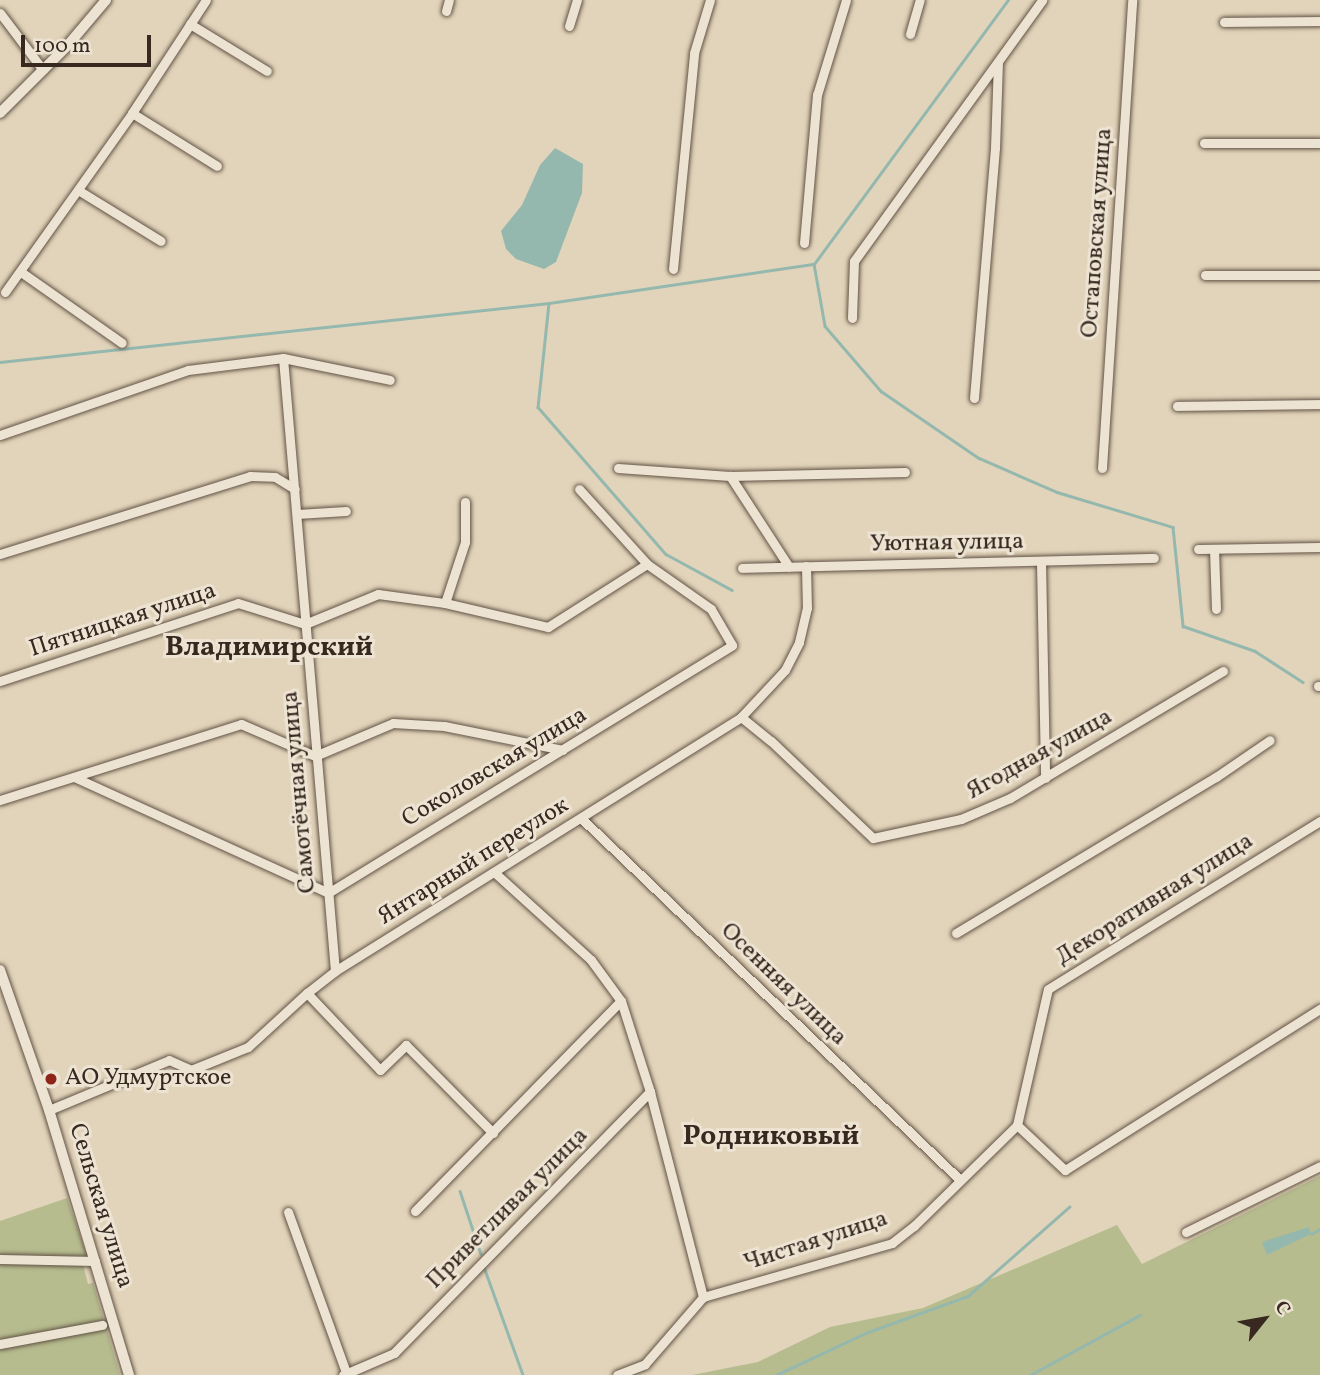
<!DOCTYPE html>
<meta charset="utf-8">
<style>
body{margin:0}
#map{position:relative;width:1320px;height:1375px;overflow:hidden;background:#e2d4ba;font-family:Vollkorn,serif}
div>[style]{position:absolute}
.green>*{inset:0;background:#b6bc8e}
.water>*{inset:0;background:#95b8ae}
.stream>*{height:2.5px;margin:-1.25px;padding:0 1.25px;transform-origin:1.25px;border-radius:1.25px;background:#95b8ae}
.roads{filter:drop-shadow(0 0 2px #625346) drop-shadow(0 0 2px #625346)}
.minor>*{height:9px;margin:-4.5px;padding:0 4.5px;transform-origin:4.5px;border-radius:4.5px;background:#ece3d2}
.tertiary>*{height:10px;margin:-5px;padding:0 5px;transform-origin:5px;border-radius:5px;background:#ece3d2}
.dots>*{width:19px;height:19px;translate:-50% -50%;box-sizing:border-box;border:4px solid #ece3d2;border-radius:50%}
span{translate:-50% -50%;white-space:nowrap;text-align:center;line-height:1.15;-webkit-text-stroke:6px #ece3d2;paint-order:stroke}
.street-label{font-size:24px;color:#372820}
.poi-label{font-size:24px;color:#372820}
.left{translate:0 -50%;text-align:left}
.quarter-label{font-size:28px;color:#372820;font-weight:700}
.north{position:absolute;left:1229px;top:1284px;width:70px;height:70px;-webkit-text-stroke:5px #ece3d2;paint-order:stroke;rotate:59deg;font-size:19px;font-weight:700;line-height:28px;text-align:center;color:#372820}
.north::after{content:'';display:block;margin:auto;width:24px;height:32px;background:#372820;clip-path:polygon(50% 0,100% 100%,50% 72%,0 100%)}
.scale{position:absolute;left:21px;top:35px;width:130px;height:32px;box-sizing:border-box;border:4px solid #372820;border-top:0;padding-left:9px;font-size:21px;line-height:24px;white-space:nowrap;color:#372820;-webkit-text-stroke:5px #ece3d2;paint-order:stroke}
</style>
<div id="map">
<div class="green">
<i style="clip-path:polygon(1320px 1176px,1320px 1375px,692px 1375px,758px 1362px,830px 1327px,923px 1308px,1117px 1225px,1142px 1264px)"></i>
<i style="clip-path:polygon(67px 1198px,87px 1255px,81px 1257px,88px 1284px,93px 1283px,120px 1375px,0 1375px,0 1221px)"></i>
</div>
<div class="water">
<i style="clip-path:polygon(555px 148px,583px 164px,582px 193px,556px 262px,544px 269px,516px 259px,506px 249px,501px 231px,522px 205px,540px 165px)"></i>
<i style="clip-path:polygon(1309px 1227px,1311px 1234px,1267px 1255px,1262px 1242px)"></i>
</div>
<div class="stream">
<i style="left:814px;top:264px;width:63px;rotate:79.9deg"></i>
<i style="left:825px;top:326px;width:86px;rotate:49.3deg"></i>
<i style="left:881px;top:391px;width:119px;rotate:34.4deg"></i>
<i style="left:979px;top:458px;width:85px;rotate:23.6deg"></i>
<i style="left:1057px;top:492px;width:121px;rotate:16.8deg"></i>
<i style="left:1173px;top:527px;width:100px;rotate:84.2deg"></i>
<i style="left:1183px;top:626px;width:76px;rotate:19.1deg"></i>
<i style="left:1255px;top:651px;width:57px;rotate:32.9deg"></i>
<i style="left:549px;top:303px;width:105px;rotate:96deg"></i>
<i style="left:538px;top:407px;width:195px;rotate:49deg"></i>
<i style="left:666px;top:554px;width:75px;rotate:28.6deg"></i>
<i style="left:0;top:362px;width:552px;rotate:-6.13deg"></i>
<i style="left:549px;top:303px;width:268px;rotate:-8.4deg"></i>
<i style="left:814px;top:264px;width:328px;rotate:-53.7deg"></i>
<i style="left:460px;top:1191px;width:66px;rotate:71.6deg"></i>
<i style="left:1311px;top:1234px;width:10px;rotate:-29deg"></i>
<i style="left:484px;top:1267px;width:115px;rotate:70.1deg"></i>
<i style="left:776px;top:1375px;width:102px;rotate:-25.1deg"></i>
<i style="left:868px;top:1332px;width:106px;rotate:-19.8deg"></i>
<i style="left:968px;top:1296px;width:135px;rotate:-41.4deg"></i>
<i style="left:1030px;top:1375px;width:125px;rotate:-28.6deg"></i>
</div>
<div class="roads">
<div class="minor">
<i style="left:446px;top:11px;width:11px;rotate:-75deg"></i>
<i style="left:0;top:13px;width:71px;rotate:53deg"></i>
<i style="left:1224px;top:22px;width:96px;rotate:-0.6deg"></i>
<i style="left:190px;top:24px;width:90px;rotate:31.4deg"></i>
<i style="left:569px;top:26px;width:27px;rotate:-73deg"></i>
<i style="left:910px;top:34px;width:35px;rotate:-74deg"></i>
<i style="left:132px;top:113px;width:100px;rotate:31.9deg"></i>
<i style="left:1204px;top:143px;width:116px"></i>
<i style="left:78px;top:190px;width:97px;rotate:31.6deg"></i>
<i style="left:804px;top:243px;width:149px;rotate:-85deg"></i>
<i style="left:817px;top:95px;width:99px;rotate:-73deg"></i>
<i style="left:673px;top:269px;width:217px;rotate:-84.4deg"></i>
<i style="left:694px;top:53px;width:55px;rotate:-73.2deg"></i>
<i style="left:21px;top:272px;width:123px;rotate:35.1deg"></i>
<i style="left:1205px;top:275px;width:115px"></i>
<i style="left:5px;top:292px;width:219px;rotate:-54.6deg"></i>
<i style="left:132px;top:113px;width:135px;rotate:-56.8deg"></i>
<i style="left:852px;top:318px;width:57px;rotate:-88deg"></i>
<i style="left:854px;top:261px;width:322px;rotate:-54.2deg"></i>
<i style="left:283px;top:358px;width:615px;rotate:85.15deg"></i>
<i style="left:974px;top:398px;width:251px;rotate:-85.2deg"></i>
<i style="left:995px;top:148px;width:86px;rotate:-88deg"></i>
<i style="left:1177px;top:406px;width:143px;rotate:-0.8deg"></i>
<i style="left:0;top:435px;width:199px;rotate:-19.1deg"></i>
<i style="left:188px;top:370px;width:96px;rotate:-7.2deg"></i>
<i style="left:283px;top:358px;width:109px;rotate:11.6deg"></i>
<i style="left:618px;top:468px;width:112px;rotate:4.1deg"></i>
<i style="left:730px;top:476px;width:175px;rotate:-1.3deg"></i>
<i style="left:1102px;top:468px;width:469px;rotate:-86.3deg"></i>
<i style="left:730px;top:476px;width:108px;rotate:57deg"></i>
<i style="left:297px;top:514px;width:49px;rotate:-3.5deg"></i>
<i style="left:1198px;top:549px;width:122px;rotate:-0.9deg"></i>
<i style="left:1214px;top:549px;width:60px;rotate:88.1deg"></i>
<i style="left:0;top:554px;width:262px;rotate:-17.3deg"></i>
<i style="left:250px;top:476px;width:25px;rotate:2deg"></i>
<i style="left:275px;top:477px;width:23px;rotate:31deg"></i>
<i style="left:1041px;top:562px;width:216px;rotate:88.9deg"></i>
<i style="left:742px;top:568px;width:412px;rotate:-1.4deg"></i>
<i style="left:445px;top:603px;width:64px;rotate:-71.8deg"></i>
<i style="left:465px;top:542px;width:40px;rotate:-90deg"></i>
<i style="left:0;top:681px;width:250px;rotate:-18.1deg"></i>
<i style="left:238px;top:603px;width:70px;rotate:17.4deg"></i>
<i style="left:305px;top:624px;width:79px;rotate:-22.3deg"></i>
<i style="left:378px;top:594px;width:68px;rotate:7.7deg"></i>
<i style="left:445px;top:603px;width:106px;rotate:13.1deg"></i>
<i style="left:548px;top:627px;width:117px;rotate:-32.5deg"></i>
<i style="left:1318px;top:686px;width:2px"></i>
<i style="left:741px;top:717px;width:38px;rotate:39deg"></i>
<i style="left:771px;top:741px;width:141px;rotate:43.6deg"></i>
<i style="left:873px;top:838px;width:90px;rotate:-12.2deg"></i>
<i style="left:961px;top:819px;width:53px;rotate:-23.2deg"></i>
<i style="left:1010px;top:798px;width:248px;rotate:-30.8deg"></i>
<i style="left:74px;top:777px;width:279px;rotate:24.5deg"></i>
<i style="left:328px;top:893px;width:474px;rotate:-31.5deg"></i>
<i style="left:732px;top:645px;width:42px;rotate:-120.3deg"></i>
<i style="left:711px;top:609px;width:78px;rotate:-144.9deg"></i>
<i style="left:647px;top:564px;width:101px;rotate:-132.2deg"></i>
<i style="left:0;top:800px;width:253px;rotate:-17.5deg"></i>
<i style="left:241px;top:724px;width:81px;rotate:23.4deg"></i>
<i style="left:315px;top:756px;width:85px;rotate:-22.9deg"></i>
<i style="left:393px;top:723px;width:51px;rotate:3.4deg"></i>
<i style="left:444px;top:726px;width:121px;rotate:11.4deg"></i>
<i style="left:581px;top:818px;width:523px;rotate:43.68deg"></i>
<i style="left:494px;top:872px;width:131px;rotate:42.2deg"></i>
<i style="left:591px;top:960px;width:51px;rotate:53.8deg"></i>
<i style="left:621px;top:1001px;width:96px;rotate:72.3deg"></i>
<i style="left:650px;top:1092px;width:212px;rotate:75.5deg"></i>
<i style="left:956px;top:933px;width:303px;rotate:-31deg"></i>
<i style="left:1216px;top:777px;width:65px;rotate:-34.4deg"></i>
<i style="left:49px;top:1110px;width:130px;rotate:-22.6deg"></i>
<i style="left:169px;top:1060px;width:24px;rotate:24deg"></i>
<i style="left:191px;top:1070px;width:61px;rotate:-22deg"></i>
<i style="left:248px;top:1047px;width:80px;rotate:-42.5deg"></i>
<i style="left:1017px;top:1125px;width:139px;rotate:-77.2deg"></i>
<i style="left:1048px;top:989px;width:320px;rotate:-31.7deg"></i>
<i style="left:1017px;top:1125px;width:66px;rotate:43.2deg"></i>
<i style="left:1065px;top:1170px;width:302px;rotate:-32.3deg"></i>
<i style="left:493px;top:1133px;width:124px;rotate:-134.7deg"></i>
<i style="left:406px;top:1045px;width:36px;rotate:136deg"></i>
<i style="left:380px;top:1070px;width:106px;rotate:-133.5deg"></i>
<i style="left:307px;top:993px;width:36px;rotate:-38deg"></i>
<i style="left:335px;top:971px;width:479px;rotate:-32deg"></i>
<i style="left:741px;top:717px;width:64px;rotate:-46.9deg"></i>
<i style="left:785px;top:670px;width:31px;rotate:-63deg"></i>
<i style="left:799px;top:642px;width:35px;rotate:-77deg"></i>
<i style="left:807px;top:608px;width:42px;rotate:-91.4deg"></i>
<i style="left:415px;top:1211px;width:294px;rotate:-45.6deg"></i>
<i style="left:288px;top:1212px;width:173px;rotate:70.1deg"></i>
<i style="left:1186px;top:1232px;width:149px;rotate:-26.2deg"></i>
<i style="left:0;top:1259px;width:95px;rotate:1.2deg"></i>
<i style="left:0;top:1344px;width:104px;rotate:-10.6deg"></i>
<i style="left:343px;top:1375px;width:56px;rotate:-23.3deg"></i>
<i style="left:394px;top:1353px;width:366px;rotate:-45.6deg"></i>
<i style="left:617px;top:1375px;width:30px;rotate:-21deg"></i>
<i style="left:645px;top:1364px;width:89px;rotate:-49.1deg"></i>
<i style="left:703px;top:1297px;width:197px;rotate:-15.9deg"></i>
<i style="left:892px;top:1243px;width:28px;rotate:-38deg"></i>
<i style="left:914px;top:1226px;width:144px;rotate:-44.4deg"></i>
</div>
<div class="tertiary">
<i style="left:0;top:113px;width:96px;rotate:-45deg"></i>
<i style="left:68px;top:45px;width:59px;rotate:-49.8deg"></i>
<i style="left:0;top:970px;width:148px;rotate:70.7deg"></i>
<i style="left:49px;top:1110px;width:277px;rotate:73.2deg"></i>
</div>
</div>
<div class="dots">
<i style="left:51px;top:1079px;background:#8f2418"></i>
</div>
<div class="street-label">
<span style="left:1098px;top:233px;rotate:-86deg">Остаповская улица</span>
<span style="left:947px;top:544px;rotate:-1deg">Уютная улица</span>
<span style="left:123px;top:621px;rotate:-18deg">Пятницкая улица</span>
<span style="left:1040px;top:755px;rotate:-29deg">Ягодная улица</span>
<span style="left:495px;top:768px;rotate:-31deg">Соколовская улица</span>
<span style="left:300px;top:792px;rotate:-95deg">Самотёчная улица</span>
<span style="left:474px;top:862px;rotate:-32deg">Янтарный переулок</span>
<span style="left:1155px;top:900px;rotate:-32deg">Декоративная улица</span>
<span style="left:783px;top:985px;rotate:44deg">Осенняя улица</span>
<span style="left:100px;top:1206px;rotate:73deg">Сельская улица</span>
<span style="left:508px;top:1209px;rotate:-45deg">Приветливая улица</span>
<span style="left:816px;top:1242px;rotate:-18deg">Чистая улица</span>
</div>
<div class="poi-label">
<span class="left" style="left:65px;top:1079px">АО Удмуртское</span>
</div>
<div class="quarter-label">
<span style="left:269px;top:648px">Владимирский</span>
<span style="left:771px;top:1137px">Родниковый</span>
</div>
<div class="north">С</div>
<div class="scale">100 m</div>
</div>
